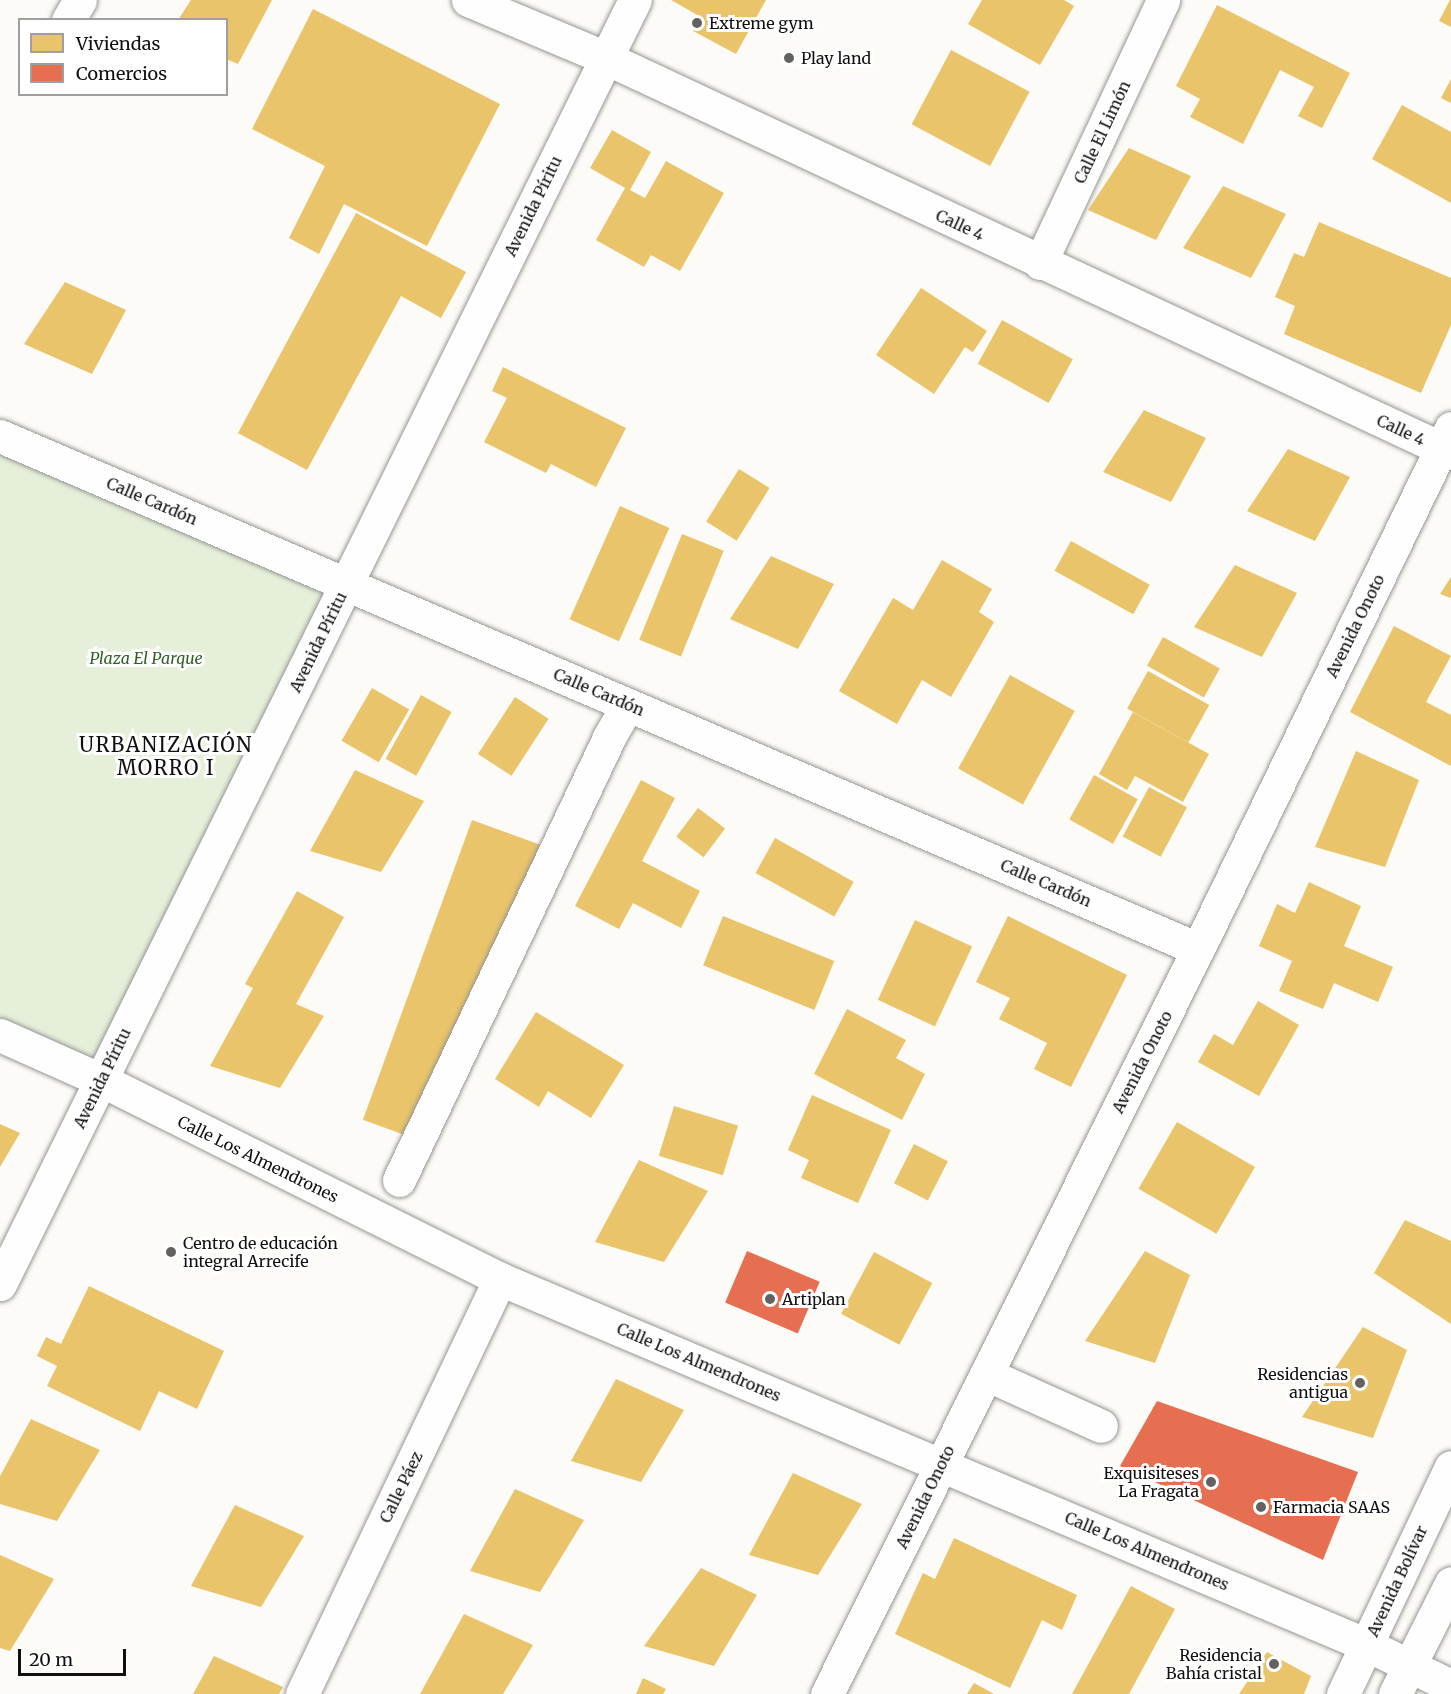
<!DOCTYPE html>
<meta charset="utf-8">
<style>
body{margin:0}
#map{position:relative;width:1451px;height:1694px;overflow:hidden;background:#fcfbf7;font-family:Merriweather,serif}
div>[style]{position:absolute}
.green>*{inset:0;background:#e5efd9}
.homes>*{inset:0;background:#e9c46a;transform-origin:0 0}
.shops>*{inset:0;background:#e76f51;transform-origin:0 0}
.roads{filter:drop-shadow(0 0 2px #969694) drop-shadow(0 0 2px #969694)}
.minor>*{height:33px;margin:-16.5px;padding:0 16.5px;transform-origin:16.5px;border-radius:16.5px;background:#fffefe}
.dots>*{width:16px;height:16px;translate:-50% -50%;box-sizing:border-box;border:3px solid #fff;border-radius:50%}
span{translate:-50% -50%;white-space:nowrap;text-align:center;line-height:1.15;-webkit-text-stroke:6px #fff;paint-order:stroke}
.poi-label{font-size:16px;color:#101010}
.left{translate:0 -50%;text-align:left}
.right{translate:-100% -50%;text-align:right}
.street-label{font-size:16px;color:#101010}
.park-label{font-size:16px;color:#316128;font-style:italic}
.quarter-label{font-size:20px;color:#101010;letter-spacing:1.5px}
.legend{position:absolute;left:18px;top:18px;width:210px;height:78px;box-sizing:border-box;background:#fff;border:2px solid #9f9f9f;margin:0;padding:8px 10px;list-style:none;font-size:18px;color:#101010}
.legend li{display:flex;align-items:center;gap:12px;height:30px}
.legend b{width:30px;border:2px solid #9f9f9f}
.scale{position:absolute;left:18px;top:1649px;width:108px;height:27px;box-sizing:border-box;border:3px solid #101010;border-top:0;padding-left:8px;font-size:18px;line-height:21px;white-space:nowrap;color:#101010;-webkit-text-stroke:4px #fff;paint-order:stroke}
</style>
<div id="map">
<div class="green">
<i style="clip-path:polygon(0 436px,347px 584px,101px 1080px,0 1035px)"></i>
</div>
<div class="homes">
<i style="clip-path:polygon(191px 0,272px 0,238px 64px,226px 59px,226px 20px,178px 20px)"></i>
<i style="clip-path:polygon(671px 0,766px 0,736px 54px,693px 31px,701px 17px)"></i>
<i style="clip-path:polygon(982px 0,1064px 0,1074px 6px,1040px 65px,968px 24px)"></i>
<i style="clip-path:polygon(1450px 0,1451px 0,1451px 27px,1439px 21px)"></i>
<i style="clip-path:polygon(1217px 5px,1350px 73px,1322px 128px,1298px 116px,1314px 87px,1280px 70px,1243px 144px,1190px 117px,1200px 99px,1176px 86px)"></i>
<i style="clip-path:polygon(313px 9px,500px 104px,427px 246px,344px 204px,319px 254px,289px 238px,325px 166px,252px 129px)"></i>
<i style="left:951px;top:50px;width:89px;height:84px;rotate:28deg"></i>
<i style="clip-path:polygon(1451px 79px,1451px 103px,1441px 98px)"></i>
<i style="clip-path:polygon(1402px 105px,1451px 132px,1451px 203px,1372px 159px)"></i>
<i style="clip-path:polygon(612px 130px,651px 152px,630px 190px,645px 198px,666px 161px,724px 193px,680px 271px,651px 255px,644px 267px,596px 240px,625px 188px,590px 168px)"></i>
<i style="clip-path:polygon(1129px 148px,1191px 176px,1156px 240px,1088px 210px)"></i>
<i style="clip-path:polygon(1223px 186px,1286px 214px,1251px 278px,1183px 248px)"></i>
<i style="clip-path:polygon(356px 213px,466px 272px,441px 318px,401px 296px,307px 470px,238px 433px)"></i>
<i style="clip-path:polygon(1319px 222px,1451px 278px,1451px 325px,1421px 393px,1284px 334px,1295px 306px,1275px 297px,1294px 253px,1304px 257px)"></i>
<i style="clip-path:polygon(65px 282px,126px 310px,92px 374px,24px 344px)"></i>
<i style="clip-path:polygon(921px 288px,987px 331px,973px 352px,965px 347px,934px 394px,876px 355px)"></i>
<i style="left:1002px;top:320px;width:81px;height:50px;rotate:29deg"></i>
<i style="clip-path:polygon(503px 367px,626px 428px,596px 487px,551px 464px,546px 473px,484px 442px,507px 398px,492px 391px)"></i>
<i style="clip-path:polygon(1144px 410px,1206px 438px,1171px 502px,1103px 472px)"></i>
<i style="clip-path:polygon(1288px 449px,1350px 477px,1315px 541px,1247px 511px)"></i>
<i style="left:739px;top:469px;width:36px;height:62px;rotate:32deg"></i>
<i style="left:620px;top:506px;width:54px;height:124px;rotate:24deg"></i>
<i style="left:682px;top:534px;width:45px;height:114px;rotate:22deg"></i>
<i style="left:1071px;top:541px;width:90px;height:34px;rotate:29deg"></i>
<i style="clip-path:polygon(771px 556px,834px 584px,798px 649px,730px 619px)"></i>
<i style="clip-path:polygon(942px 560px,992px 589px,979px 612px,994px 622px,951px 697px,922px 680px,897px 724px,839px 691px,893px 598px,913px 610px)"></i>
<i style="clip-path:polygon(1235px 565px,1297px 593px,1262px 657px,1194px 627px)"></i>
<i style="clip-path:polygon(1451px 577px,1451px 598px,1440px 594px)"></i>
<i style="clip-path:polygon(1394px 626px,1451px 656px,1426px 702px,1451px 715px,1451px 766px,1350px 712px)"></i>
<i style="left:1163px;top:637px;width:65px;height:33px;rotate:29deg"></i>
<i style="left:1148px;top:671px;width:70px;height:43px;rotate:29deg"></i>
<i style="left:1010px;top:675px;width:74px;height:107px;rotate:29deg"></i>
<i style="left:372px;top:688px;width:43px;height:61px;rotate:30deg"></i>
<i style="left:421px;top:695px;width:35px;height:73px;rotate:29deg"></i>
<i style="left:515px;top:697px;width:40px;height:68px;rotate:33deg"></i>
<i style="clip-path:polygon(1133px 712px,1209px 754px,1183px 802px,1135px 776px,1127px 790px,1099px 774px)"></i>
<i style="clip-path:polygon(1356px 751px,1419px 780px,1385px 867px,1315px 847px)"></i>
<i style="clip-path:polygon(355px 770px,424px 801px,381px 872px,310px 851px)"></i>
<i style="left:1094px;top:775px;width:50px;height:51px;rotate:29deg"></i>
<i style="clip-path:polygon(641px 780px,675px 798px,642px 861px,700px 891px,681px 928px,633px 903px,619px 929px,575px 906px)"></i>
<i style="left:1149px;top:787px;width:43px;height:56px;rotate:28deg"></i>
<i style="left:698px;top:808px;width:34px;height:36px;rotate:37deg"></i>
<i style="left:472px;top:820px;width:73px;height:319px;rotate:20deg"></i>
<i style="left:775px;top:838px;width:90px;height:40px;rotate:29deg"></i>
<i style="clip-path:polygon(1309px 882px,1361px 906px,1344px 946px,1393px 967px,1378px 1002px,1334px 983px,1323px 1009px,1279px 991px,1292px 961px,1259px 946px,1277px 904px,1295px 913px)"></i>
<i style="clip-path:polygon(297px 891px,344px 917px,296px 1004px,324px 1016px,280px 1088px,210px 1066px,253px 988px,245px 984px)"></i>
<i style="left:723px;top:916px;width:120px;height:53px;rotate:22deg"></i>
<i style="clip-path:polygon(1008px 916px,1127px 975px,1071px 1087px,1034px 1069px,1047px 1043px,999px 1019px,1010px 998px,976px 982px)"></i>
<i style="left:915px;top:920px;width:63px;height:88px;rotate:25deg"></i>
<i style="clip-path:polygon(1258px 1001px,1299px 1025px,1259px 1096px,1198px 1062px,1214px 1034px,1233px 1045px)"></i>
<i style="clip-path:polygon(847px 1009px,906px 1040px,896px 1058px,925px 1074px,902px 1120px,814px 1074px)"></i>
<i style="clip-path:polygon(536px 1012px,624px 1065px,591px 1118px,548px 1091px,539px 1107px,495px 1079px)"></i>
<i style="clip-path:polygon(812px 1095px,891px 1130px,858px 1203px,801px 1178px,809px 1160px,788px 1150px)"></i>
<i style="left:674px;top:1106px;width:67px;height:52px;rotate:17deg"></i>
<i style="left:1177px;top:1122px;width:90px;height:77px;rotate:30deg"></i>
<i style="clip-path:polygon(0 1124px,20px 1133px,0 1167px)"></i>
<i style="left:914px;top:1144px;width:38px;height:44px;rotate:27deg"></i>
<i style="clip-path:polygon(639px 1160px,708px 1191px,664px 1262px,595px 1242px)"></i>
<i style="clip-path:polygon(1405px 1220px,1451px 1241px,1451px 1324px,1374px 1273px)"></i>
<i style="clip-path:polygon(1145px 1251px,1190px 1275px,1155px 1363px,1085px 1341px)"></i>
<i style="left:874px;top:1252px;width:66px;height:70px;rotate:28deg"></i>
<i style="clip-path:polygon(89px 1286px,224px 1351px,197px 1409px,159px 1391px,140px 1431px,47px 1386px,57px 1366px,37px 1356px,46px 1337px,61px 1344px)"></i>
<i style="clip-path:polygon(1363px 1327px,1407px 1350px,1373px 1438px,1302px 1417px)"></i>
<i style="clip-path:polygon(616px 1379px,684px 1410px,641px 1482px,571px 1461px)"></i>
<i style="clip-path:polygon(31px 1419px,100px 1450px,57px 1521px,0 1504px,0 1476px)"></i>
<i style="clip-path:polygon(793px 1473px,862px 1504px,818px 1575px,749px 1555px)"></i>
<i style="clip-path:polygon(515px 1489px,584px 1520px,540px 1592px,470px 1571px)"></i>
<i style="clip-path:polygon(235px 1505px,304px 1536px,261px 1607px,191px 1586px)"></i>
<i style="clip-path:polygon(954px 1538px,1077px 1595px,1062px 1630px,1042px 1620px,1010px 1688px,895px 1634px,923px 1573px,935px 1579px)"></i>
<i style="clip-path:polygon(0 1555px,54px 1579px,10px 1651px,0 1648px)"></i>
<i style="clip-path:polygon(701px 1568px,757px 1595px,714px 1666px,644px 1646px)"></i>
<i style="clip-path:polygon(1131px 1586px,1175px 1609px,1129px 1694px,1072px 1694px)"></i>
<i style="clip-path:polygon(464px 1614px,533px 1645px,503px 1694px,420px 1694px)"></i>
<i style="clip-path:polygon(1267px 1652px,1311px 1676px,1304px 1694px,1239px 1694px)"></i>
<i style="clip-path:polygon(214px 1656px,283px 1687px,279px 1694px,193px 1694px)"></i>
<i style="clip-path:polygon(643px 1678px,666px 1689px,663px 1694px,636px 1694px)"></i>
<i style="clip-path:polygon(974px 1683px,994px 1694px,967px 1694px)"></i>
</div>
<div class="shops">
<i style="left:747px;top:1251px;width:79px;height:56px;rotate:23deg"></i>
<i style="clip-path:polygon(1157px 1401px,1358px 1472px,1323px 1560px,1120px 1466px)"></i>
</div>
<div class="roads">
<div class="minor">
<i style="left:468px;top:0;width:150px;rotate:22.8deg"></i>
<i style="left:606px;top:58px;width:933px;rotate:25.05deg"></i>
<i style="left:68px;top:20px;width:23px;rotate:-59deg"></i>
<i style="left:1040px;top:263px;width:290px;rotate:-64.9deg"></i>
<i style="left:0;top:436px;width:1303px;rotate:23.18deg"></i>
<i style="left:0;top:1035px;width:111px;rotate:24deg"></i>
<i style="left:101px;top:1080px;width:446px;rotate:26.5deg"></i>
<i style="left:500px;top:1279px;width:941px;rotate:22.89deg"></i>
<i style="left:1367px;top:1645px;width:93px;rotate:26deg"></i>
<i style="left:399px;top:1180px;width:488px;rotate:-64.6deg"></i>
<i style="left:608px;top:739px;width:39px;rotate:-60deg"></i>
<i style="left:0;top:1284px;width:1432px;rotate:-63.69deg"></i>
<i style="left:986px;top:1374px;width:126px;rotate:24.3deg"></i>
<i style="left:302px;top:1694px;width:460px;rotate:-64.5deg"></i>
<i style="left:827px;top:1694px;width:832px;rotate:-63.53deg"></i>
<i style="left:1198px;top:949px;width:579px;rotate:-64.1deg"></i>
<i style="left:1343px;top:1694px;width:251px;rotate:-64.6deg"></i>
<i style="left:1395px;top:1694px;width:124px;rotate:-63.2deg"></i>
</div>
</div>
<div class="dots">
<i style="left:697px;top:23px;background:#636261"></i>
<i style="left:789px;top:58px;background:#636261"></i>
<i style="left:171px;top:1252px;background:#636261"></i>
<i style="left:770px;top:1299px;background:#636261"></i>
<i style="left:1360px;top:1383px;background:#636261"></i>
<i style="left:1211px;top:1482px;background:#636261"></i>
<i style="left:1261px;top:1507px;background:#636261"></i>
<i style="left:1274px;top:1664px;background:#636261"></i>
</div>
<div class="poi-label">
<span class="left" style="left:709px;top:23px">Extreme gym</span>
<span class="left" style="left:801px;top:58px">Play land</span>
<span class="left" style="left:183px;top:1252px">Centro de educación<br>integral Arrecife</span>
<span class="left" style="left:782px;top:1299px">Artiplan</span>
<span class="right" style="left:1348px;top:1383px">Residencias<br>antigua</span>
<span class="right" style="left:1199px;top:1482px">Exquisiteses<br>La Fragata</span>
<span class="left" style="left:1273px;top:1507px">Farmacia SAAS</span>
<span class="right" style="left:1262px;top:1664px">Residencia<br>Bahía cristal</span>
</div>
<div class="street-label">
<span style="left:1102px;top:132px;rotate:-65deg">Calle El Limón</span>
<span style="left:533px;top:206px;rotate:-64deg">Avenida Píritu</span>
<span style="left:960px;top:225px;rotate:25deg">Calle 4</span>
<span style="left:1401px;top:430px;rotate:25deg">Calle 4</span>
<span style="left:152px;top:501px;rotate:23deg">Calle Cardón</span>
<span style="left:1355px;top:626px;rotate:-64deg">Avenida Onoto</span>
<span style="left:318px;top:642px;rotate:-64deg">Avenida Píritu</span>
<span style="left:599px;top:692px;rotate:23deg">Calle Cardón</span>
<span style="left:1046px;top:883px;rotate:23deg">Calle Cardón</span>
<span style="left:1142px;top:1062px;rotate:-63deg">Avenida Onoto</span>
<span style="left:102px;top:1078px;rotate:-64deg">Avenida Píritu</span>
<span style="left:258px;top:1159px;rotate:26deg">Calle Los Almendrones</span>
<span style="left:699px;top:1362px;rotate:23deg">Calle Los Almendrones</span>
<span style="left:401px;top:1487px;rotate:-64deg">Calle Páez</span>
<span style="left:925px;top:1497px;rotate:-64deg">Avenida Onoto</span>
<span style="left:1147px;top:1551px;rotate:23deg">Calle Los Almendrones</span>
<span style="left:1397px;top:1581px;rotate:-65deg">Avenida Bolívar</span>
</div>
<div class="park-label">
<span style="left:146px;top:658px">Plaza El Parque</span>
</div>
<div class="quarter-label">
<span style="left:166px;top:756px">URBANIZACIÓN<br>MORRO I</span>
</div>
<ul class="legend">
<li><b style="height:16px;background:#e9c46a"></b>Viviendas</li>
<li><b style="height:16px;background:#e76f51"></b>Comercios</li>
</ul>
<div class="scale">20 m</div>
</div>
